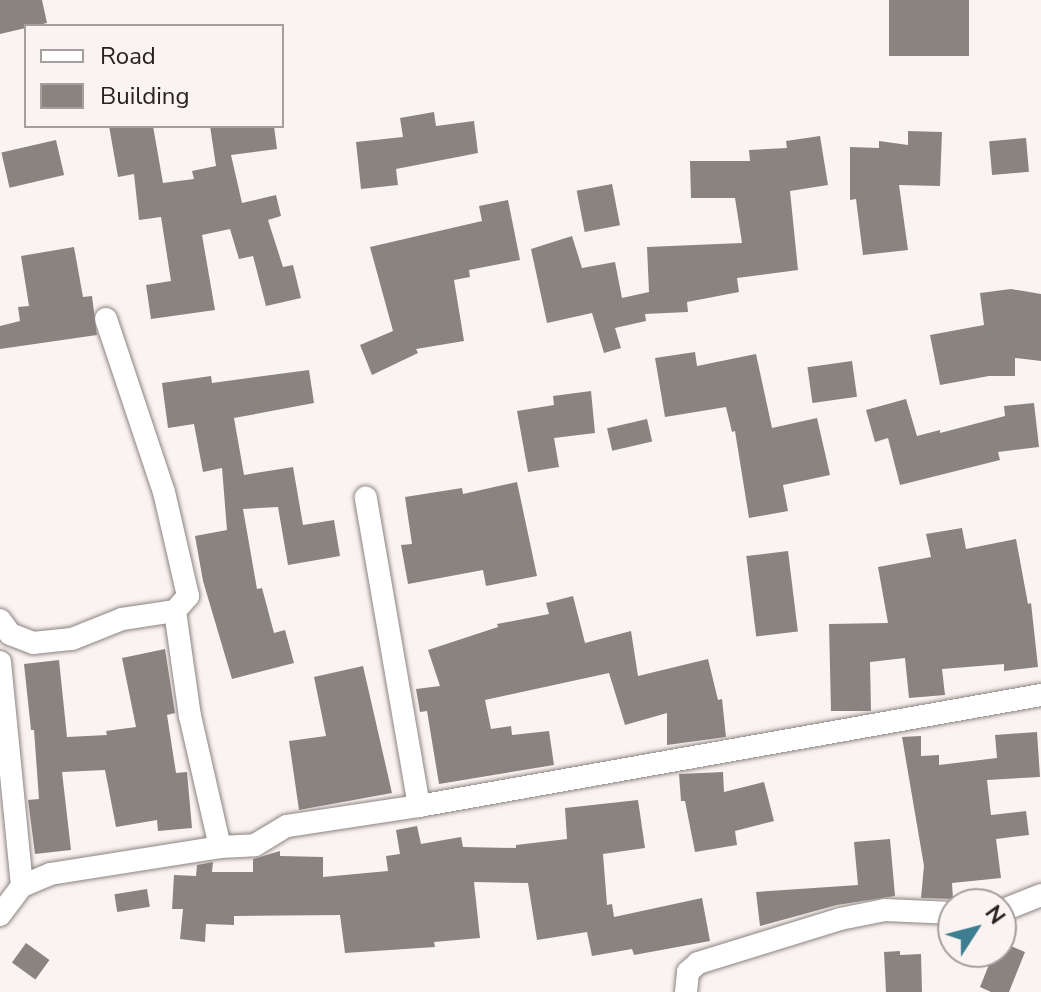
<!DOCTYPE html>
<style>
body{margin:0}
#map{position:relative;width:1041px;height:992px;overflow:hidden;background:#fbf3f1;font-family:"Nunito Sans",sans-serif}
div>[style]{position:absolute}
.building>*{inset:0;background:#8a8380;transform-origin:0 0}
.roads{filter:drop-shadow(0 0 2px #8a8381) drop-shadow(0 0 2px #8a8381)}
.street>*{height:22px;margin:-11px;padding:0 11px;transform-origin:11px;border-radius:11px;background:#fff}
span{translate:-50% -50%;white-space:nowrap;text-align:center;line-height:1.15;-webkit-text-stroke:6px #fbf3f1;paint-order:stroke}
.legend{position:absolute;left:24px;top:24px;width:260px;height:104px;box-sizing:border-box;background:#fbf3f1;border:2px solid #a59f9e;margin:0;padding:10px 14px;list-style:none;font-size:24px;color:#252221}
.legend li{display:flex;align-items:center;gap:16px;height:40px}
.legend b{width:40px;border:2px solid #a59f9e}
.north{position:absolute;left:937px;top:888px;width:80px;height:80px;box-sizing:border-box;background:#fbf3f1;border:2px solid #a59f9e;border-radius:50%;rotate:54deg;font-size:22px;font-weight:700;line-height:32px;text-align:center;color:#252221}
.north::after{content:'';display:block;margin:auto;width:28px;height:36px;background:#3c7d8f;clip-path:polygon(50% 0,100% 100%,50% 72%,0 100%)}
</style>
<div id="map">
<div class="building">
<i style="clip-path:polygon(0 0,42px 0,47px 23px,0 34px)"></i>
<i style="left:889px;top:0;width:80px;height:56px"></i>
<i style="clip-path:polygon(434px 112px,436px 126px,474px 121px,478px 153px,396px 169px,398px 185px,361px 189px,356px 142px,403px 137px,400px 118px)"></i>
<i style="clip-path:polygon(109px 126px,153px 126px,163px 183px,194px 179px,192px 171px,216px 166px,210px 126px,274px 126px,277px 149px,231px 155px,242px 203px,276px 195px,281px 216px,268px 220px,283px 267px,293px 265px,301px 298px,266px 306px,253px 256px,239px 259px,230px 229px,202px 235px,215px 310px,151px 319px,146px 285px,171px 281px,161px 217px,139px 220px,134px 174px,118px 177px)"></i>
<i style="clip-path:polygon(908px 131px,942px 132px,940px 186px,899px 185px,908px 250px,863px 255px,856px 199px,850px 200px,850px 147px,879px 148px,879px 141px,908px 145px)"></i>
<i style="clip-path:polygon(820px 136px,828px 185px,790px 191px,798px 270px,737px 278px,739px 292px,687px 302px,688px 312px,645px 314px,646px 321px,615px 328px,621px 348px,604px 353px,592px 313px,547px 323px,531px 249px,572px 236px,582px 268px,615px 262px,622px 298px,649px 292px,647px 247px,742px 243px,735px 198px,691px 198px,690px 161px,750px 161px,749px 150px,787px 148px,786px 141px)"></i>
<i style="left:1026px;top:138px;width:34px;height:37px;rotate:85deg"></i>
<i style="left:56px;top:140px;width:36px;height:56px;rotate:77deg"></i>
<i style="left:612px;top:184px;width:42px;height:36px;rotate:79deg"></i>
<i style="clip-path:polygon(508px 200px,520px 260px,469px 270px,470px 277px,454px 280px,464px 341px,416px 349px,418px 353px,372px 375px,360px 345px,393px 331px,370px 247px,482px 221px,479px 206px)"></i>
<i style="clip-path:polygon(74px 247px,83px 297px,92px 296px,97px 335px,0 349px,0 326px,20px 321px,18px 307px,29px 306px,21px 256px)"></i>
<i style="clip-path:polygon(1011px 289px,1041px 294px,1041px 361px,1015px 358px,1015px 376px,989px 376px,940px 385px,930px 335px,984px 325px,980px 293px)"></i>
<i style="clip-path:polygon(695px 352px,697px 366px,756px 354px,772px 428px,817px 418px,830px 475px,783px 485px,788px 511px,749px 518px,735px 431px,732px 432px,726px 407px,665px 417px,655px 358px)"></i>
<i style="left:852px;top:361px;width:36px;height:45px;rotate:82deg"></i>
<i style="clip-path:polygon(309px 370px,314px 403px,234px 418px,244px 475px,293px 467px,303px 525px,334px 520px,340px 556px,288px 565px,278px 507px,243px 509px,257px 589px,262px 588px,274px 633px,285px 630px,294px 663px,232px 679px,203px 581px,195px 536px,227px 530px,222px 468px,203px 472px,194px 424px,168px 428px,162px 383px,211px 376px,212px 383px)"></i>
<i style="clip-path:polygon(591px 391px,595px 433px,554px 438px,559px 467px,528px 472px,517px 411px,554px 405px,553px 396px)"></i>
<i style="clip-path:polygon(906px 399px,917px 436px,940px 430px,940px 433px,1005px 416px,1004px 406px,1034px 403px,1039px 447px,998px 452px,1000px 460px,900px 485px,888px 438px,875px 442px,866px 410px)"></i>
<i style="left:647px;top:419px;width:23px;height:41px;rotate:77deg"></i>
<i style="clip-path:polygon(517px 482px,537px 576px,486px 586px,483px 570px,408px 584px,401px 545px,412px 544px,405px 497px,462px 488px,463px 494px)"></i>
<i style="clip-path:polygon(962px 528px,966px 549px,1016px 539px,1028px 604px,1031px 603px,1038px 667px,1004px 671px,1004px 664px,942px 669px,945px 695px,909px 698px,905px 658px,870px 662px,871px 711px,831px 711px,829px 624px,888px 623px,878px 567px,931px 557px,926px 534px)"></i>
<i style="left:788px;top:551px;width:81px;height:42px;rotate:83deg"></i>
<i style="clip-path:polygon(573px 596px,585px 643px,631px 631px,638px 676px,708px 659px,718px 700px,722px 699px,726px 737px,667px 745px,667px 713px,625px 725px,609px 673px,485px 700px,491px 729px,511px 726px,512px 735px,549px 731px,554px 765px,439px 784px,427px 711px,420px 712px,416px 689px,440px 686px,428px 650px,498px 627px,497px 624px,549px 614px,546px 603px)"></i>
<i style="clip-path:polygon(165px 649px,175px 713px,167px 715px,176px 773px,187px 772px,192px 828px,158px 831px,157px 820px,116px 827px,105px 770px,62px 772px,71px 850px,35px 854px,28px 800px,39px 799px,34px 730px,31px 730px,24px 664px,59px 660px,67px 737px,107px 735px,106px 731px,136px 727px,122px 658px)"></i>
<i style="clip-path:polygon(363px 666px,392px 793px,299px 810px,289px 741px,326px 736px,314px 677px)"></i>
<i style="clip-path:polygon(1037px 732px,1040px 777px,987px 780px,991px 815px,1026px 811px,1029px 835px,996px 839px,1001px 878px,952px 883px,953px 899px,921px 898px,924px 866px,902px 737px,921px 736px,921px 756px,939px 755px,939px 765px,997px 758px,995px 735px)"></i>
<i style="clip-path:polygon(723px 772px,724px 792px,764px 782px,774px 821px,735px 831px,737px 845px,695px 852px,685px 801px,681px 801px,679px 774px)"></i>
<i style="clip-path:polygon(638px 800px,645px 848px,603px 854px,607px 905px,612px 904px,614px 917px,702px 898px,710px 941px,634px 955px,632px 949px,592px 956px,587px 932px,537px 940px,528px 883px,474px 882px,480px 938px,434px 942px,435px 947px,345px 953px,340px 915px,234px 916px,234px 925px,206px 924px,205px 942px,180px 939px,183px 909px,172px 909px,174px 875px,196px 876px,197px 865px,213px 862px,212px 872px,253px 872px,253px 859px,280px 851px,280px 856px,323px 857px,323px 877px,388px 871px,386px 856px,400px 854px,396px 830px,417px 826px,421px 844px,461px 837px,463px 847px,516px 848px,516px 845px,567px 839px,565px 808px)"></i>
<i style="clip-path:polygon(890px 839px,895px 896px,837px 905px,760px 926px,756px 892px,858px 885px,854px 842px)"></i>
<i style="left:147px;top:889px;width:18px;height:33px;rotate:81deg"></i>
<i style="clip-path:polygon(1001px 942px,1025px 952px,1009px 992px,991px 992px,980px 987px,994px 952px,1001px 952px)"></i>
<i style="left:26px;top:943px;width:29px;height:24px;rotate:36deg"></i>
<i style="clip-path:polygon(900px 951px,900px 955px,921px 954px,922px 992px,886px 992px,884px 952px)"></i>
</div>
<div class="roads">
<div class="street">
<i style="left:106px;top:319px;width:182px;rotate:71.5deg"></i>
<i style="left:164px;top:492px;width:107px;rotate:77deg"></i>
<i style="left:188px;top:596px;width:20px;rotate:131deg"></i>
<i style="left:175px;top:611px;width:106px;rotate:81.9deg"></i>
<i style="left:190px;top:716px;width:134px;rotate:77.1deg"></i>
<i style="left:0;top:620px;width:17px;rotate:54deg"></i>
<i style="left:10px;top:634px;width:25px;rotate:21deg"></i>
<i style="left:33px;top:643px;width:39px;rotate:-6deg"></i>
<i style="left:72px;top:639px;width:54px;rotate:-21.8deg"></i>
<i style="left:122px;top:619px;width:54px;rotate:-8.6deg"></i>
<i style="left:0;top:662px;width:225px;rotate:84.4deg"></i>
<i style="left:419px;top:806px;width:632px;rotate:-10.12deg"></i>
<i style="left:1001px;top:911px;width:43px;rotate:-21.8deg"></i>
<i style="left:0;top:915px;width:36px;rotate:-53deg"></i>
<i style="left:22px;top:886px;width:30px;rotate:-23deg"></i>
<i style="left:50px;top:874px;width:172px;rotate:-9deg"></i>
<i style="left:220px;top:847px;width:35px;rotate:-3deg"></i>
<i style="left:255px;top:845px;width:37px;rotate:-31deg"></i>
<i style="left:287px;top:826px;width:134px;rotate:-8.6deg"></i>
<i style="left:419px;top:806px;width:313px;rotate:-99.8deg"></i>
<i style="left:686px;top:992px;width:20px;rotate:-84deg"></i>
<i style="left:688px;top:972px;width:13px;rotate:-42deg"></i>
<i style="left:698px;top:963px;width:149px;rotate:-17.2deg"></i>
<i style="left:840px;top:919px;width:46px;rotate:-11.3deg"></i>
<i style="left:885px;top:910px;width:68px;rotate:2.5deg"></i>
</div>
</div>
<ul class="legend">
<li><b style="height:10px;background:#fff"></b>Road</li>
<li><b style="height:22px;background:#8a8380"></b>Building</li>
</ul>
<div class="north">N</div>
</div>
